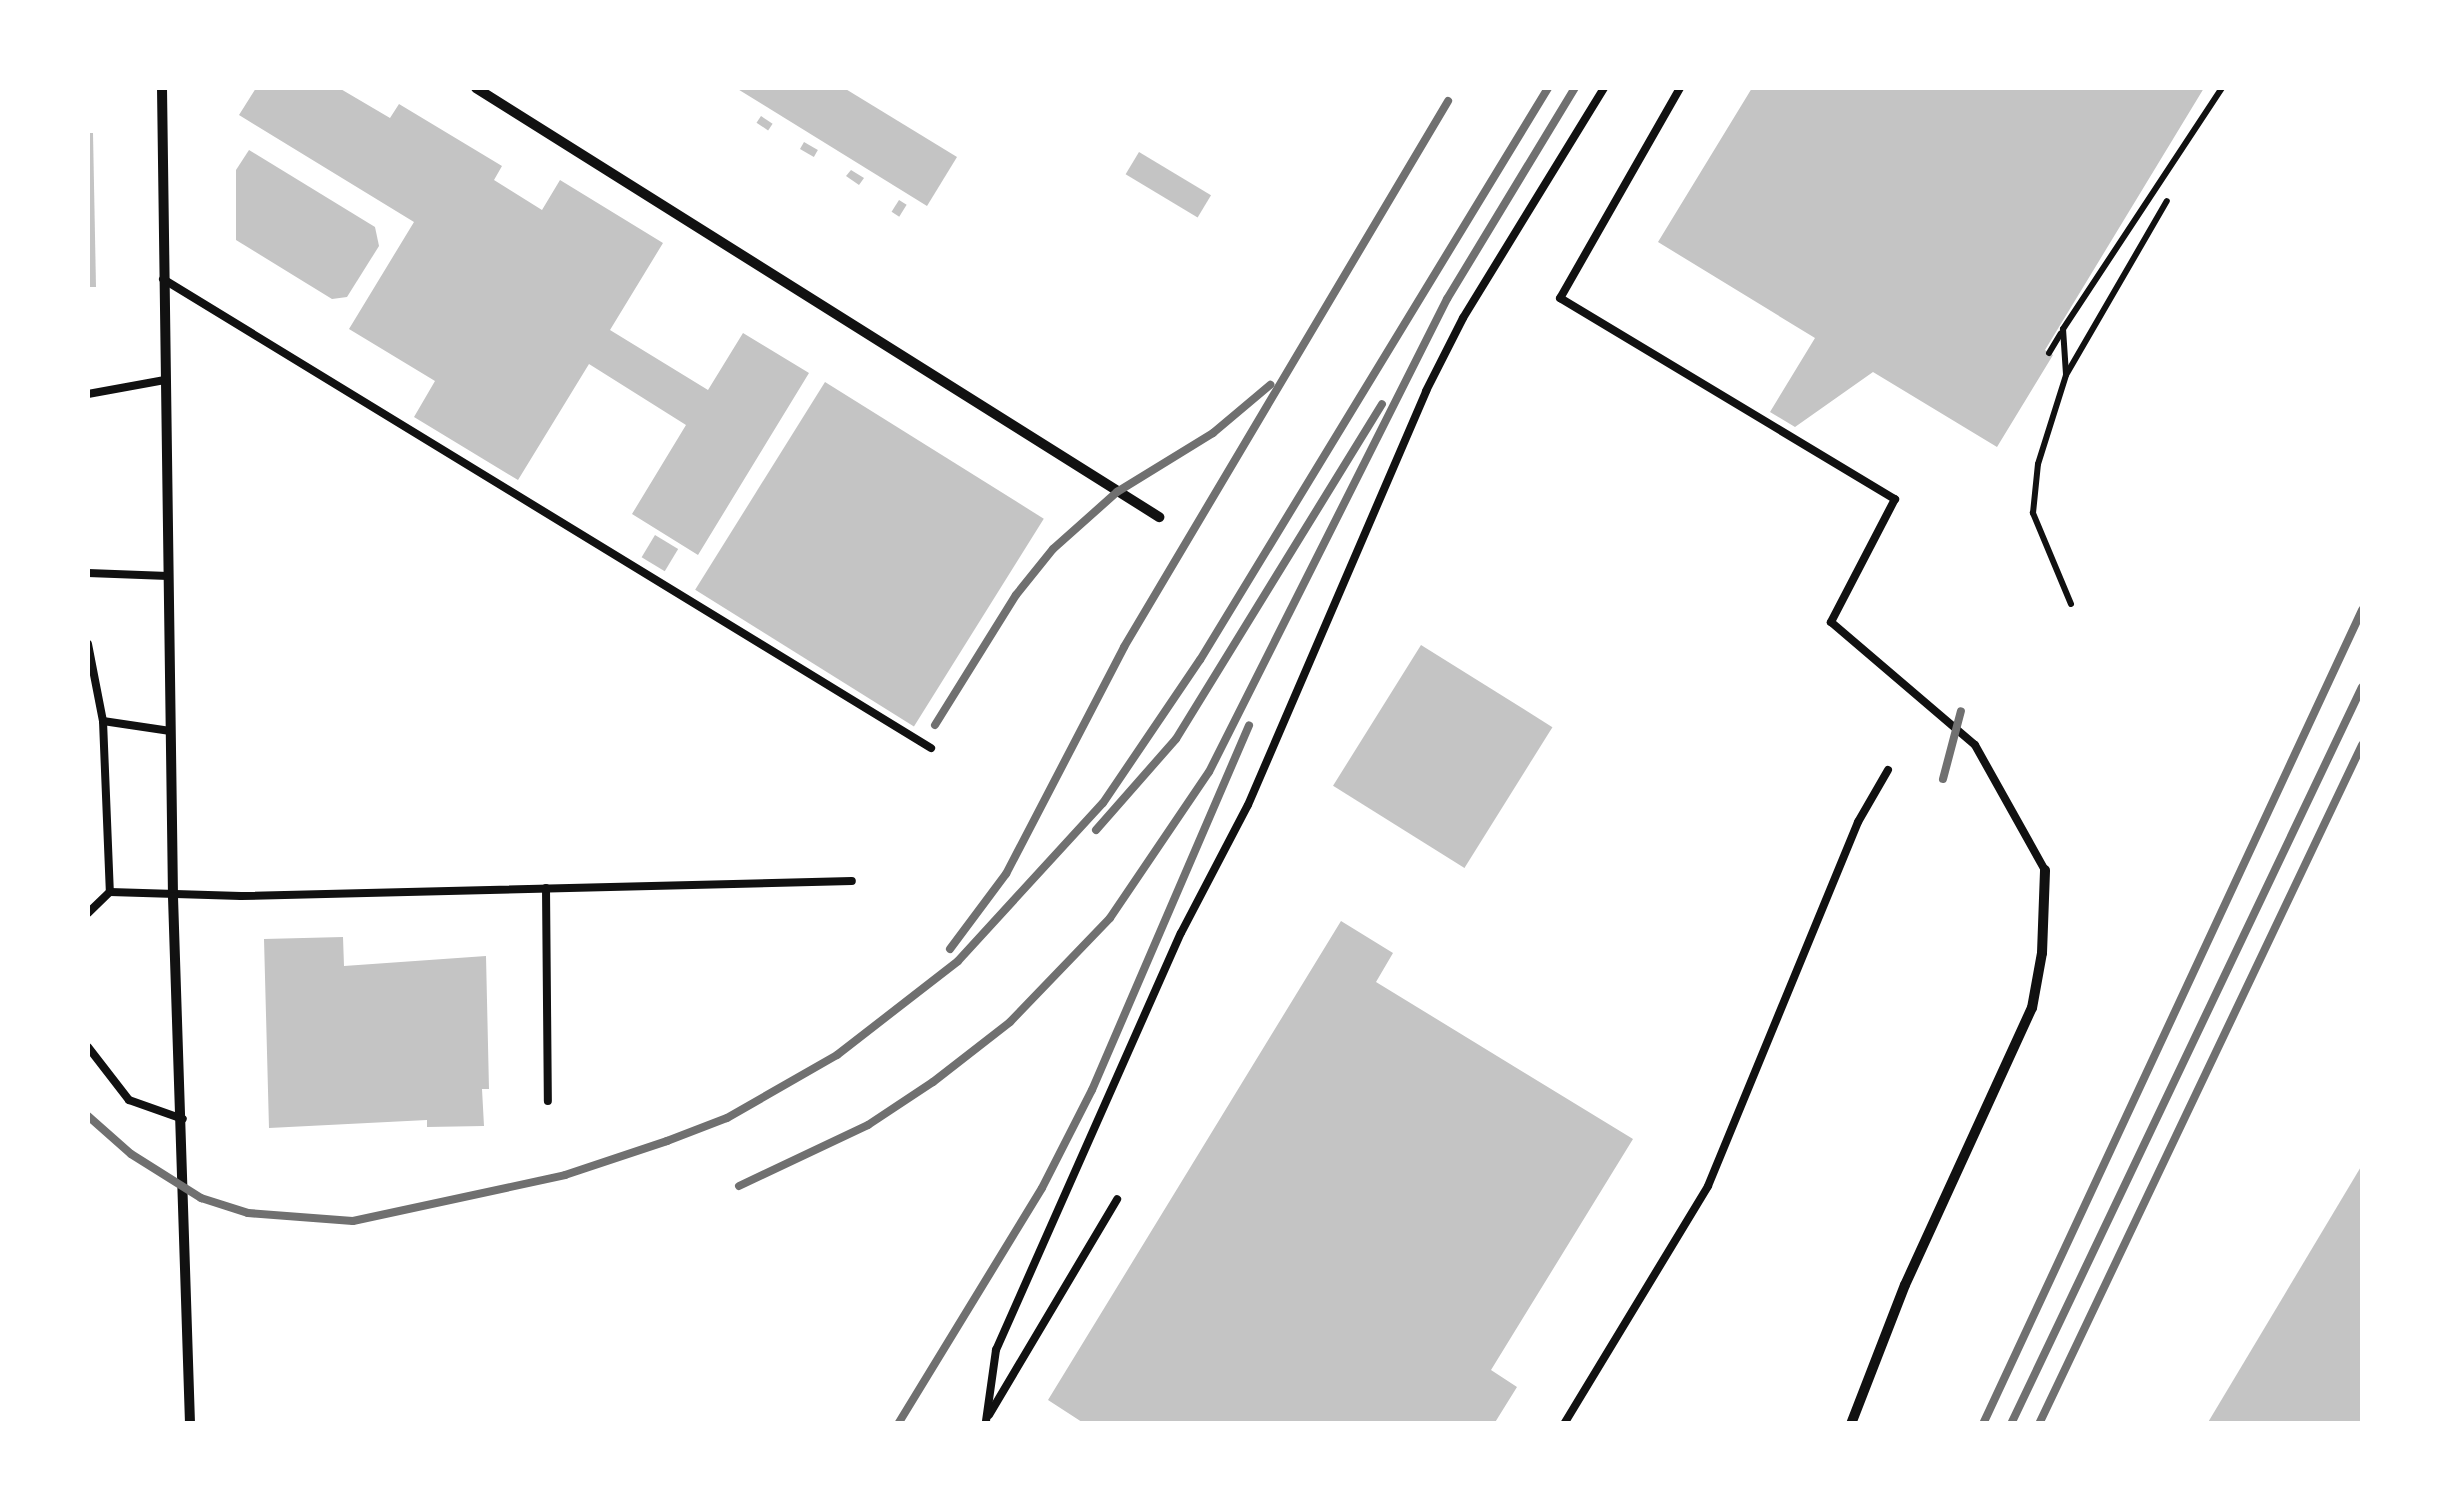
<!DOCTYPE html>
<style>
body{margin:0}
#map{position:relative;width:2450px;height:1511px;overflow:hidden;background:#fff;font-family:Cabin,sans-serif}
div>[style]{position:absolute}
.building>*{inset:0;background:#c4c4c4;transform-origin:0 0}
.path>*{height:6px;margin:-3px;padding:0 3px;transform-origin:3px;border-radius:3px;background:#111}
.service>*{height:8px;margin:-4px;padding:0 4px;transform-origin:4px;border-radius:4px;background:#111}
.minor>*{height:10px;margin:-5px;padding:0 5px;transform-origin:5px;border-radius:5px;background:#111}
.rail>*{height:8px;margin:-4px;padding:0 4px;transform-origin:4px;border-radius:4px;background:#707070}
span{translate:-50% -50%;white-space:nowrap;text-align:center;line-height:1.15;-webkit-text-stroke:10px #fff;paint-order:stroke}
.frame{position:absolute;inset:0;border:90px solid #fff;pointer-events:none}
</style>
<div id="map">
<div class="building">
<i style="clip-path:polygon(256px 88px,339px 88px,390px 118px,399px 104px,502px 166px,494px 180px,542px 210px,560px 180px,663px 243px,610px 330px,708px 390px,743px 333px,809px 373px,698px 555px,632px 514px,686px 425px,589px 364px,518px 480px,414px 417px,435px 381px,349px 329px,414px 222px,239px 115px)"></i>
<i style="clip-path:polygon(736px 88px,844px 88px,957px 157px,927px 206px)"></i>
<i style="clip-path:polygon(1752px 88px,2204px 88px,2045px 350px,2053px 355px,1997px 447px,1873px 372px,1795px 427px,1770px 412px,1815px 338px,1658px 242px)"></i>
<i style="left:761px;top:116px;width:14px;height:8px;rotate:34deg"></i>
<i style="clip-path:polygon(88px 133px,93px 133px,96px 287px,88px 287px)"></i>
<i style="left:804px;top:142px;width:16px;height:8px;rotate:30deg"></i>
<i style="clip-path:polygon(249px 150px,375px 227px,379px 246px,347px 297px,332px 299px,236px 240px,236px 170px)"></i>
<i style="left:1139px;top:152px;width:84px;height:26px;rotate:31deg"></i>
<i style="clip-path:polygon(851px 170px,864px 178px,859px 185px,846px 176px)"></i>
<i style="left:899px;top:200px;width:9px;height:14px;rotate:32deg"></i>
<i style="left:825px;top:382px;width:258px;height:245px;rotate:32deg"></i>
<i style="left:655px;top:535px;width:27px;height:26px;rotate:31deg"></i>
<i style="left:1421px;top:645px;width:155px;height:166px;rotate:32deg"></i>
<i style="clip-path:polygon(1341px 921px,1393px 953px,1376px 982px,1633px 1139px,1491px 1370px,1517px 1387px,1494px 1424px,1085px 1424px,1048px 1400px)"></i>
<i style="clip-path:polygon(343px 937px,344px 966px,486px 956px,489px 1089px,482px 1089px,484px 1126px,427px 1127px,427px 1120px,269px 1128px,264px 939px)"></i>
<i style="clip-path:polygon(2362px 1165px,2362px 1424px,2207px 1424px)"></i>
</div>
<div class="path">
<i style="left:2049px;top:353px;width:23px;rotate:-59deg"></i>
<i style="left:2066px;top:374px;width:45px;rotate:-93.8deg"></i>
<i style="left:2063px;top:329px;width:289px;rotate:-56.6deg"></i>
<i style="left:2071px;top:604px;width:99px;rotate:-112.7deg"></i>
<i style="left:2033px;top:513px;width:49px;rotate:-84.2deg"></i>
<i style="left:2038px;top:464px;width:93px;rotate:-72.5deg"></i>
<i style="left:2066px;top:375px;width:201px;rotate:-59.9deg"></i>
</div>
<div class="service">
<i style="left:1680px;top:88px;width:242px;rotate:119.7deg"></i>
<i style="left:1560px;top:298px;width:391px;rotate:31deg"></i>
<i style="left:1895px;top:499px;width:139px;rotate:117.5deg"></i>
<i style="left:1831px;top:622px;width:189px;rotate:40.5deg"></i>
<i style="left:1975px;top:745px;width:143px;rotate:60.8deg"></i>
<i style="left:163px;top:279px;width:900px;rotate:31.41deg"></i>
<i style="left:88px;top:394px;width:78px;rotate:-10.3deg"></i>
<i style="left:88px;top:573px;width:80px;rotate:2.1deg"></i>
<i style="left:88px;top:644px;width:78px;rotate:79deg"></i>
<i style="left:103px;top:721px;width:68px;rotate:8.5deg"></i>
<i style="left:103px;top:721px;width:171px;rotate:87.7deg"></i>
<i style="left:546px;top:888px;width:213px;rotate:89.5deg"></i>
<i style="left:88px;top:913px;width:30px;rotate:-44deg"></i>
<i style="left:110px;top:892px;width:131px;rotate:1.7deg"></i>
<i style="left:241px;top:896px;width:611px;rotate:-1.41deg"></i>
<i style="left:88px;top:1047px;width:67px;rotate:52.3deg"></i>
<i style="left:129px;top:1100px;width:57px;rotate:19.4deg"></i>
<i style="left:989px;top:1415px;width:251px;rotate:-59.3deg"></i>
<i style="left:986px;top:1421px;width:72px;rotate:-82deg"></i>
<i style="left:996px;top:1350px;width:456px;rotate:-66.1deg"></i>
<i style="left:1181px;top:933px;width:144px;rotate:-62.4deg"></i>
<i style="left:1248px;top:805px;width:451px;rotate:-66.7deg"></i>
<i style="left:1426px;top:391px;width:82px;rotate:-63.1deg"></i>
<i style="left:1463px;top:318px;width:270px;rotate:-58.5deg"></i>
<i style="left:1564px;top:1424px;width:278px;rotate:-58.8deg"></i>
<i style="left:1708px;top:1186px;width:394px;rotate:-67.6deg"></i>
<i style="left:1858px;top:822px;width:60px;rotate:-60deg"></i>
</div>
<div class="minor">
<i style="left:162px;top:88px;width:809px;rotate:89.22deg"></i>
<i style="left:173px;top:897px;width:527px;rotate:88.15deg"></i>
<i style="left:476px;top:88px;width:807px;rotate:32.13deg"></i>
<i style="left:1851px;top:1424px;width:149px;rotate:-68.8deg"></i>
<i style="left:1905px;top:1285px;width:305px;rotate:-65.4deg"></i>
<i style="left:2032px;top:1008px;width:56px;rotate:-79.7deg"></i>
<i style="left:2042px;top:953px;width:83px;rotate:-87.9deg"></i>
</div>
<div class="rail">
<i style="left:935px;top:725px;width:153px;rotate:-58.1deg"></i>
<i style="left:1016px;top:595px;width:59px;rotate:-51.2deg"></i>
<i style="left:1053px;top:549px;width:86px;rotate:-41.7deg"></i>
<i style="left:1117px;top:492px;width:113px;rotate:-31.6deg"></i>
<i style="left:1213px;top:433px;width:75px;rotate:-40.1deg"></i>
<i style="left:1943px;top:779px;width:70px;rotate:-75.2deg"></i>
<i style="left:1096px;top:830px;width:121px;rotate:-48.7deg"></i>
<i style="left:1176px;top:739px;width:393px;rotate:-58.4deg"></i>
<i style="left:950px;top:949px;width:94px;rotate:-53.3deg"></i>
<i style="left:1006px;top:874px;width:256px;rotate:-62.5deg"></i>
<i style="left:1124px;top:647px;width:635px;rotate:-59.31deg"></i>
<i style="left:88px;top:1116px;width:57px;rotate:41.5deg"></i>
<i style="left:131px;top:1154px;width:83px;rotate:32.2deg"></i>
<i style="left:201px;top:1198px;width:49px;rotate:17.7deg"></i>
<i style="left:248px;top:1213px;width:105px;rotate:4.4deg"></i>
<i style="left:353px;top:1221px;width:217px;rotate:-12.2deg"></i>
<i style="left:565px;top:1175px;width:108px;rotate:-18.4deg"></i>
<i style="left:667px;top:1141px;width:64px;rotate:-21deg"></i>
<i style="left:727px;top:1118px;width:127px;rotate:-29.8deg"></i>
<i style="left:837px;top:1055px;width:153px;rotate:-37.8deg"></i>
<i style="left:958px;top:961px;width:214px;rotate:-47.5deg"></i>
<i style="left:1103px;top:803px;width:173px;rotate:-55.9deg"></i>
<i style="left:1200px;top:660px;width:670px;rotate:-58.68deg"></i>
<i style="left:739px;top:1186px;width:143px;rotate:-25.3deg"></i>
<i style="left:868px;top:1125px;width:78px;rotate:-33.5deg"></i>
<i style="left:933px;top:1082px;width:98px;rotate:-37.9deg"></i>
<i style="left:1010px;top:1022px;width:144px;rotate:-46.1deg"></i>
<i style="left:1110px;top:918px;width:176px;rotate:-55.9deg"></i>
<i style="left:1209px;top:772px;width:530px;rotate:-63.29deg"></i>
<i style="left:1447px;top:299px;width:247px;rotate:-58.8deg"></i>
<i style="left:898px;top:1424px;width:276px;rotate:-58.6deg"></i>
<i style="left:1042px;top:1188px;width:110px;rotate:-63deg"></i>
<i style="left:1092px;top:1090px;width:397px;rotate:-66.7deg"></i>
<i style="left:1983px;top:1424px;width:898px;rotate:-65.03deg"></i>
<i style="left:2011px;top:1424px;width:816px;rotate:-64.53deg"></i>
<i style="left:2039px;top:1424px;width:752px;rotate:-64.56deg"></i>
</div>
<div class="frame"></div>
</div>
